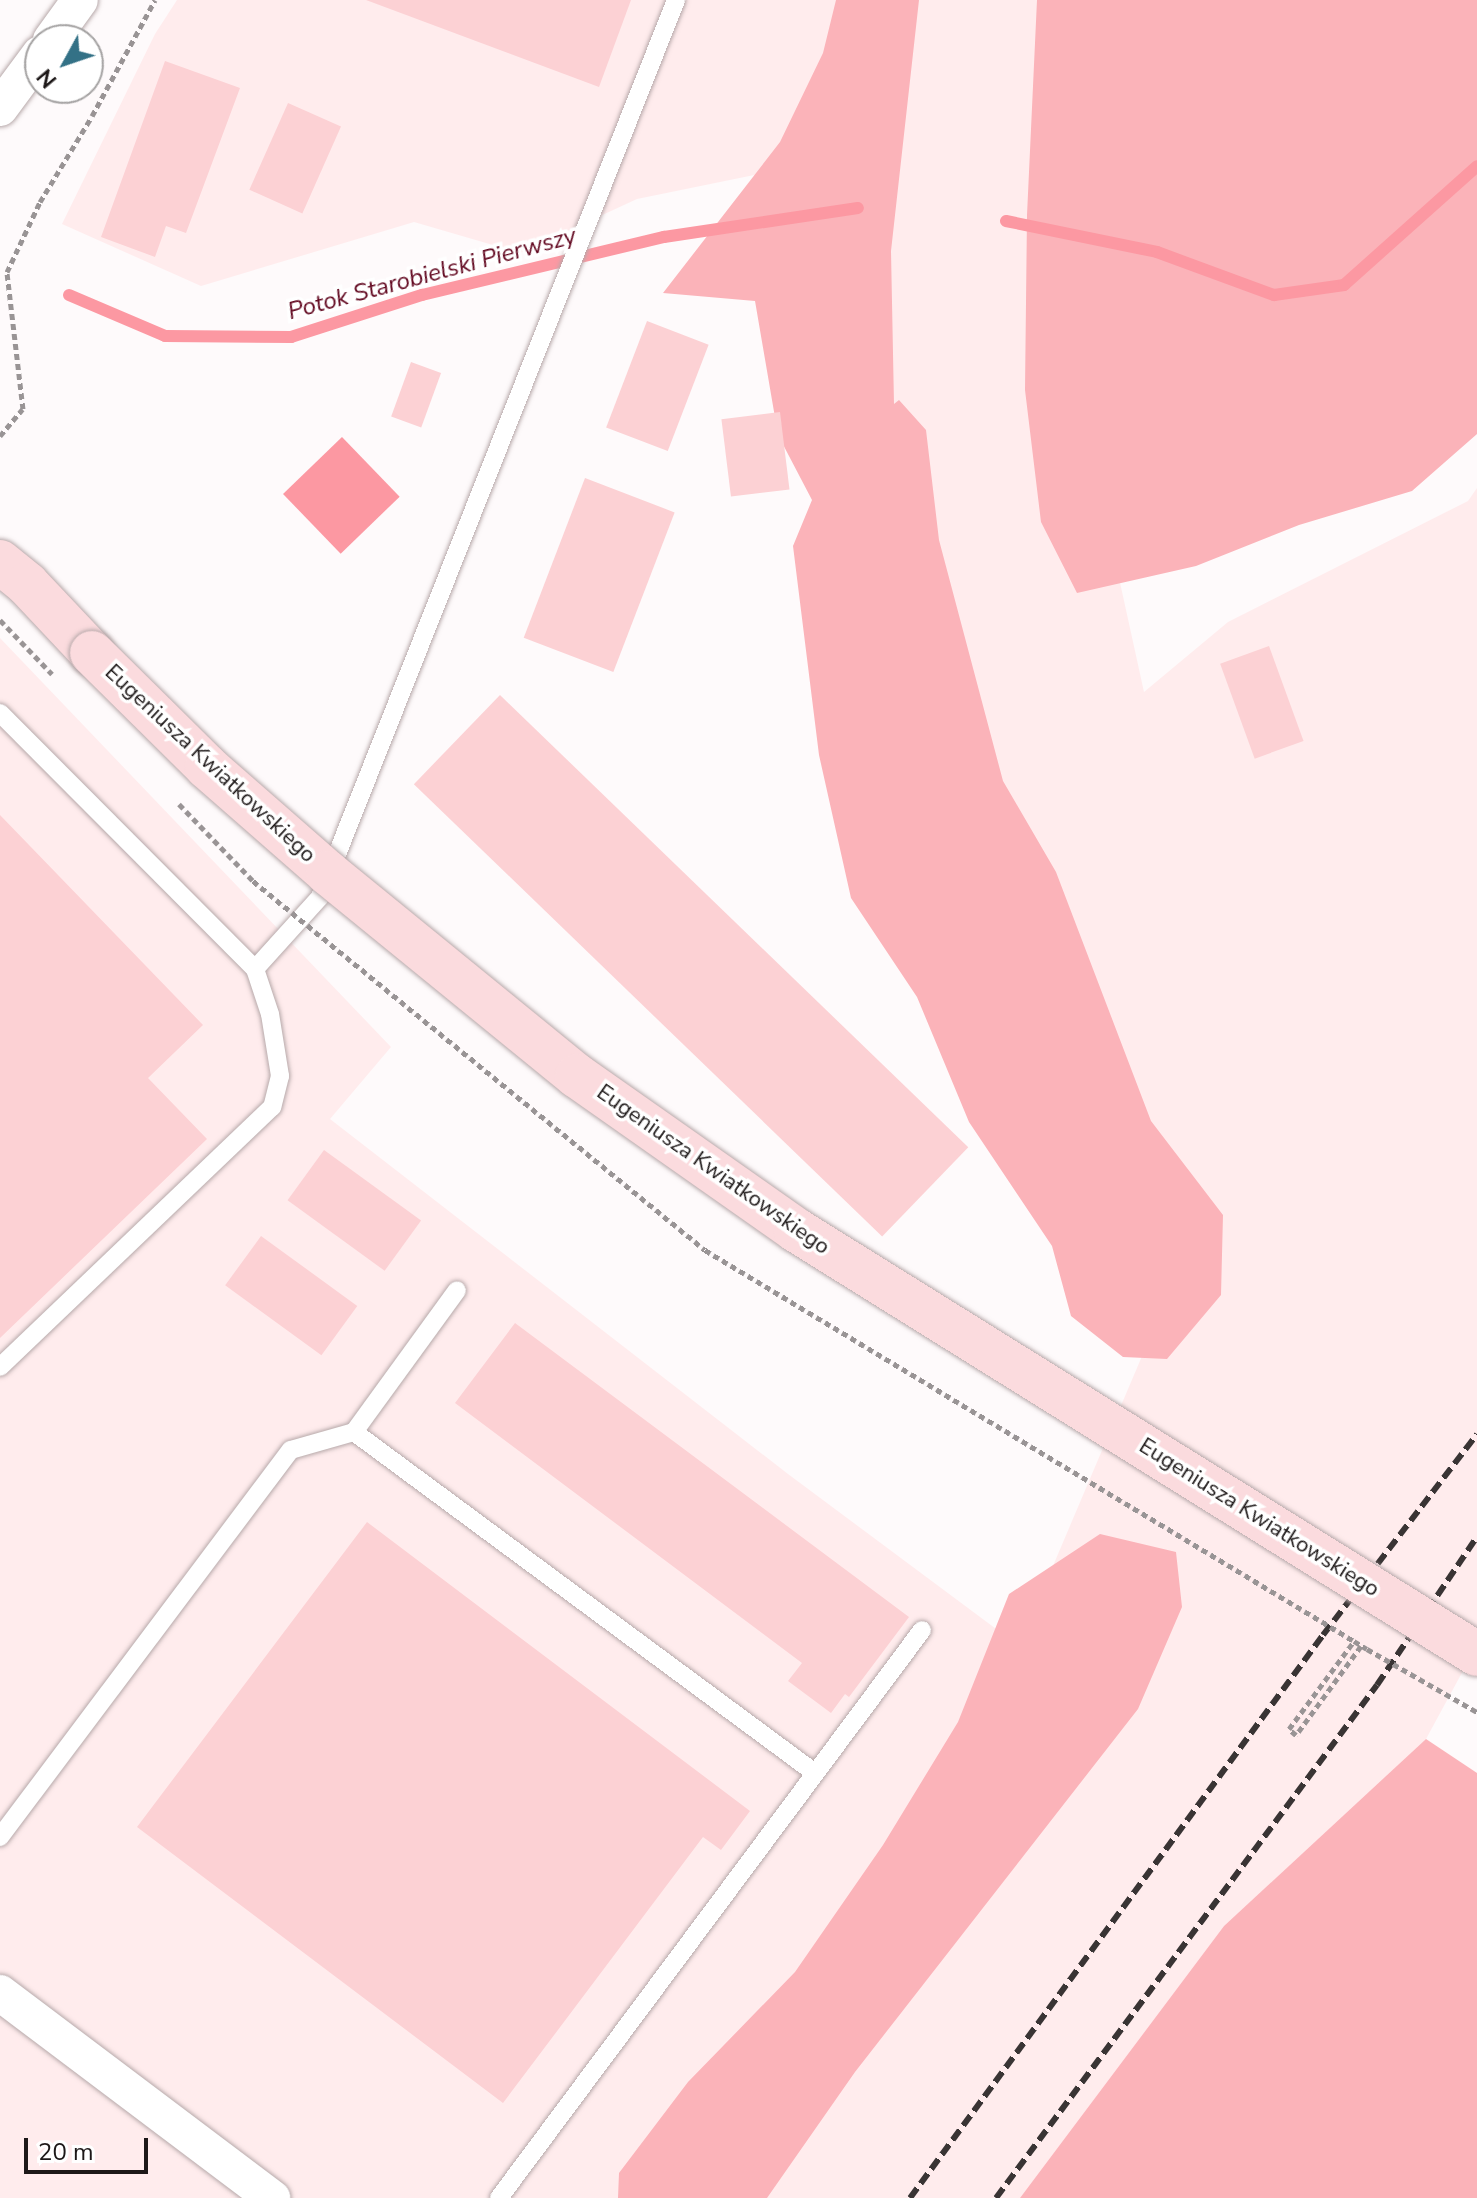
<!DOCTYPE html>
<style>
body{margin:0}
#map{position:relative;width:1477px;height:2198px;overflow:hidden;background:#fefafb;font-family:"Nunito Sans",sans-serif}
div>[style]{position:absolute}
.built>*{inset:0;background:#ffeced}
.green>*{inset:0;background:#fbb3b9}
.water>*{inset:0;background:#fc98a2;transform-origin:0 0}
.stream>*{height:12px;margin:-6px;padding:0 6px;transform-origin:6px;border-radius:6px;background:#fc98a2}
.building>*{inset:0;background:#fcd1d4;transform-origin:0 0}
.path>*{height:5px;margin-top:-2.5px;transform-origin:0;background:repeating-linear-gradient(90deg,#999495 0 6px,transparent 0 10px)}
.roads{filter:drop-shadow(0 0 2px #b7a9aa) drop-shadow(0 0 2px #b7a9aa)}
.lane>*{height:18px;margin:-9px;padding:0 9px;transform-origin:9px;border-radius:9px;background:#fff}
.street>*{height:36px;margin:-18px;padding:0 18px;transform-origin:18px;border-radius:18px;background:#fff}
.secondary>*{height:44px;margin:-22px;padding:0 22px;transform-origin:22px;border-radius:22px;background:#fbdbde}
.rail>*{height:6px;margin-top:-3px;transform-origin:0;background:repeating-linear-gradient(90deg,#393434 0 12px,transparent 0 18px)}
.path-bridge>*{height:5px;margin-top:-2.5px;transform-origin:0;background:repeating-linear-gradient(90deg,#999495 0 6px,transparent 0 10px)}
.bridges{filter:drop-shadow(0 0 2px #b7a9aa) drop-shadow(0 0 2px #b7a9aa)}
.secondary-bridge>*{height:44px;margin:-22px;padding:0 22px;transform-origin:22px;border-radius:22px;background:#fbdbde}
span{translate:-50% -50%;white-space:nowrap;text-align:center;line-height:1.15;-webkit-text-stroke:7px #fff;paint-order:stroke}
.street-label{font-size:22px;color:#1d1818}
.water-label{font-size:24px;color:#620820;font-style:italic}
.north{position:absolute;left:24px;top:24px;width:80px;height:80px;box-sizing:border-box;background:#fff;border:2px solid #a5a3a3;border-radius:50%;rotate:230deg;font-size:22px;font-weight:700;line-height:32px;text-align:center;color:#1d1818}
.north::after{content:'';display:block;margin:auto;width:28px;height:36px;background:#337186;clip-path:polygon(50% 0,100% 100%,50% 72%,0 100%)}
.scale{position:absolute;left:24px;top:2138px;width:124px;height:36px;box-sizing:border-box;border:4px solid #1d1818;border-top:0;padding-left:10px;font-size:24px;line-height:28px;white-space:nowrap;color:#1d1818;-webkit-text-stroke:6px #fff;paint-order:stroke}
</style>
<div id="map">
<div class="built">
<i style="clip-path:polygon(177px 0,1077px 0,1053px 277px,1144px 692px,1228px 622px,1468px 501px,1477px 488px,1477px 1645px,1426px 1739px,1224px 1926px,1020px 2198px,0 2198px,0 638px,391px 1047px,330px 1119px,788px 1474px,1019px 1646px,1162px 1309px,1011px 1048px,817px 162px,637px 199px,520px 253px,414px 222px,201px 286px,62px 224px,155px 34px)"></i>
</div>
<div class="green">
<i style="clip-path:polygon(836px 0,919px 0,891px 251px,894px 404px,899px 400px,926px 430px,939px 540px,1003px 781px,1056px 872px,1151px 1121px,1223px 1215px,1221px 1295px,1167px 1359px,1123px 1357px,1071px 1316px,1052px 1246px,969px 1122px,917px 997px,851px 898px,819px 755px,793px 546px,812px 500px,778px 435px,755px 301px,663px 293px,780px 142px,823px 53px)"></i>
<i style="clip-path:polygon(1037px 0,1477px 0,1477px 434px,1412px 491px,1299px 525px,1196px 566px,1077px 593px,1041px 522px,1025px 390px,1027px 215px)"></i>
<i style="clip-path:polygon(1100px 1534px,1176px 1552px,1182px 1607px,1138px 1709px,855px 2072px,767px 2198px,618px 2198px,619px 2173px,688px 2082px,795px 1972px,883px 1845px,958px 1722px,1009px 1594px)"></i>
<i style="clip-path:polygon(1426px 1739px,1477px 1773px,1477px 2198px,1020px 2198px,1224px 1926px)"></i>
</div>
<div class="water">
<i style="left:342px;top:437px;width:83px;height:82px;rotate:46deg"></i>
</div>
<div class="stream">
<i style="left:1006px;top:221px;width:154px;rotate:11.6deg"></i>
<i style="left:1157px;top:252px;width:125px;rotate:20.2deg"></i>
<i style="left:1274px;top:295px;width:71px;rotate:-8.1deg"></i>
<i style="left:1344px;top:285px;width:178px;rotate:-41.8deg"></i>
<i style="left:69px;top:295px;width:104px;rotate:23.1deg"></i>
<i style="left:165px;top:336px;width:126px;rotate:0.5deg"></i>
<i style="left:291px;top:337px;width:138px;rotate:-17.8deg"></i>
<i style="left:422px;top:295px;width:249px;rotate:-13.5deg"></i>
<i style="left:664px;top:237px;width:196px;rotate:-8.5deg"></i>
</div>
<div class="building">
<i style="clip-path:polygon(366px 0,631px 0,599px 87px)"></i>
<i style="clip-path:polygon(165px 61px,240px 88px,186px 233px,166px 226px,155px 257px,101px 237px)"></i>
<i style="left:288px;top:103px;width:58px;height:95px;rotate:24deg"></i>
<i style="left:647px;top:321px;width:66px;height:114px;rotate:21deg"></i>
<i style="left:411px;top:362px;width:32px;height:58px;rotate:20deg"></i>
<i style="left:780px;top:412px;width:78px;height:59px;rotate:83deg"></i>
<i style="left:585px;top:478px;width:96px;height:171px;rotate:21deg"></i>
<i style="left:1269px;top:646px;width:101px;height:52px;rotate:70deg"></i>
<i style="left:500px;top:695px;width:651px;height:124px;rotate:44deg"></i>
<i style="clip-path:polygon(0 815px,203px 1025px,148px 1078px,207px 1139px,0 1338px)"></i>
<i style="left:324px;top:1150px;width:120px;height:62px;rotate:36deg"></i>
<i style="left:261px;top:1236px;width:119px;height:61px;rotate:36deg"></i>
<i style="clip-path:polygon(515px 1323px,909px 1617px,849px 1697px,845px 1694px,831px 1713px,788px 1681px,802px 1663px,455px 1403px)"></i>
<i style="clip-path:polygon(367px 1522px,750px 1811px,721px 1850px,703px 1837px,503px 2103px,137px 1827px)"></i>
</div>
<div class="path">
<i style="left:0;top:436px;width:35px;rotate:-50deg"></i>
<i style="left:23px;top:409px;width:138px;rotate:-96.7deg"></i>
<i style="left:7px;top:272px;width:77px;rotate:-64.8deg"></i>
<i style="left:40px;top:202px;width:100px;rotate:-58.8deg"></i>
<i style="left:92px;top:116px;width:132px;rotate:-61.5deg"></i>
<i style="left:1361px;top:1646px;width:110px;rotate:126.1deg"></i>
<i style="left:1296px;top:1735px;width:9px;rotate:-139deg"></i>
<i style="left:1289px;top:1729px;width:109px;rotate:-53.5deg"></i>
<i style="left:1354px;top:1641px;width:15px;rotate:32deg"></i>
</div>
<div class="roads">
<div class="lane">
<i style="left:0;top:713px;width:361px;rotate:45.1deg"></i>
<i style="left:255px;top:969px;width:47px;rotate:71.6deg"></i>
<i style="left:270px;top:1014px;width:63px;rotate:80.8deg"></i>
<i style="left:280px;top:1076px;width:32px;rotate:104deg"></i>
<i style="left:272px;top:1107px;width:376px;rotate:136.3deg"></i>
<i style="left:255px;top:969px;width:97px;rotate:-47.9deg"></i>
<i style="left:320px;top:897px;width:965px;rotate:-68.35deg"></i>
<i style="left:354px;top:1432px;width:175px;rotate:-54deg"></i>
<i style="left:0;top:1837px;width:484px;rotate:-53.1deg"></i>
<i style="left:291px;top:1450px;width:66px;rotate:-15.9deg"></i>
<i style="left:354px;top:1432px;width:573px;rotate:36.49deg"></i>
<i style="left:499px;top:2198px;width:708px;rotate:-53.32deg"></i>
</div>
<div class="street">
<i style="left:51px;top:40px;width:49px;rotate:-54.1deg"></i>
<i style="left:0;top:108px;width:67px;rotate:-53.5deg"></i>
<i style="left:0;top:1993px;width:341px;rotate:37deg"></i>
</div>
<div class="secondary">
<i style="left:0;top:562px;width:35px;rotate:39deg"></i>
<i style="left:27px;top:584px;width:95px;rotate:46.7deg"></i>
</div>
</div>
<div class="rail">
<i style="left:910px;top:2198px;width:698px;rotate:-53.74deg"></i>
<i style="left:1323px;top:1635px;width:253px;rotate:-52.5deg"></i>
<i style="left:996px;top:2198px;width:639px;rotate:-53.4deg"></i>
<i style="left:1377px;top:1685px;width:179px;rotate:-56deg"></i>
</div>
<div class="path-bridge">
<i style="left:0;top:620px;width:75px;rotate:46.1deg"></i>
<i style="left:179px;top:804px;width:107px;rotate:46.1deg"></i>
<i style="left:253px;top:881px;width:583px;rotate:39.23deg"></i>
<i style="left:705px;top:1250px;width:758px;rotate:31.07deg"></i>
<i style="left:1367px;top:1649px;width:127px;rotate:29.8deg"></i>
</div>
<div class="bridges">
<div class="secondary-bridge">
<i style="left:92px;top:653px;width:162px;rotate:44.7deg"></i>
<i style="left:207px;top:767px;width:161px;rotate:41.2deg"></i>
<i style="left:328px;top:873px;width:321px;rotate:39.2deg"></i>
<i style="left:577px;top:1076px;width:268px;rotate:35.1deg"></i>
<i style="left:796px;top:1230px;width:802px;rotate:31.91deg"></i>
</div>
</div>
<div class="street-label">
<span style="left:210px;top:764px;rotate:43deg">Eugeniusza Kwiatkowskiego</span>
<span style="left:713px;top:1170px;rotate:35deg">Eugeniusza Kwiatkowskiego</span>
<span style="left:1259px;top:1518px;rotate:32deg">Eugeniusza Kwiatkowskiego</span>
</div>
<div class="water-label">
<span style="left:432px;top:274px;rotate:-15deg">Potok Starobielski Pierwszy</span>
</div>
<div class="north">N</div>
<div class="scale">20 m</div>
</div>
